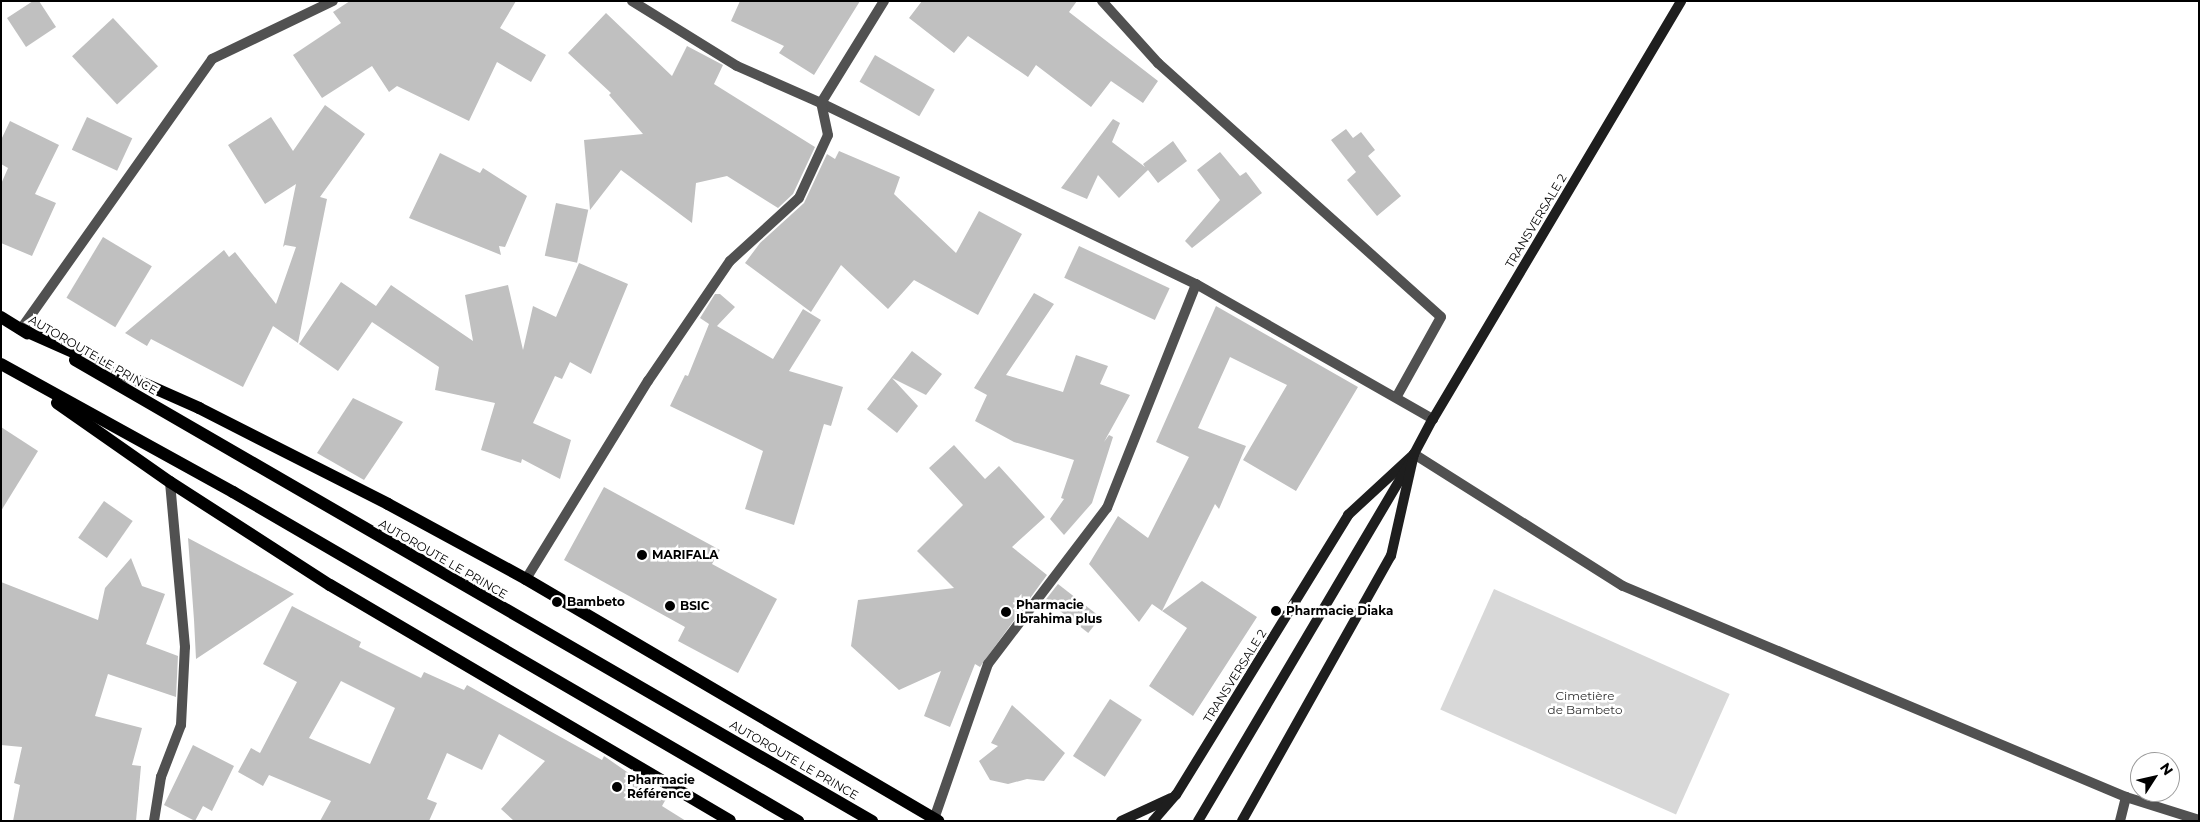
<!DOCTYPE html>
<meta charset="utf-8">
<style>
body{margin:0}
#map{position:relative;width:2200px;height:822px;overflow:hidden;background:#fff;font-family:Montserrat,sans-serif}
div>[style]{position:absolute}
.green>*{inset:0;background:#d8d8d8;transform-origin:0 0}
.building>*{inset:0;background:#c0c0c0;transform-origin:0 0}
.service>*{height:10px;margin:-5px;padding:0 5px;transform-origin:5px;border-radius:5px;background:#515151}
.minor>*{height:10px;margin:-5px;padding:0 5px;transform-origin:5px;border-radius:5px;background:#515151}
.secondary>*{height:10px;margin:-5px;padding:0 5px;transform-origin:5px;border-radius:5px;background:#1e1e1e}
.primary>*{height:12px;margin:-6px;padding:0 6px;transform-origin:6px;border-radius:6px;background:#000}
.dots>*{width:14px;height:14px;translate:-50% -50%;box-sizing:border-box;border:2px solid #fff;border-radius:50%}
span{translate:-50% -50%;white-space:nowrap;text-align:center;line-height:1.15;-webkit-text-stroke:5px #fff;paint-order:stroke}
.street-label{font-size:12px;color:#000}
.poi-label{font-size:12px;color:#000;font-weight:700}
.left{translate:0 -50%;text-align:left}
.park-label{font-size:12px;color:#2f2f2f}
.frame{position:absolute;inset:0;border:2px solid #000;pointer-events:none}
.north{position:absolute;left:2130px;top:752px;width:50px;height:50px;box-sizing:border-box;background:#fff;border:1px solid #999;border-radius:50%;rotate:55deg;font-size:14px;font-weight:700;line-height:20px;text-align:center;color:#000}
.north::after{content:'';display:block;margin:auto;width:18px;height:22px;background:#000;clip-path:polygon(50% 0,100% 100%,50% 72%,0 100%)}
</style>
<div id="map">
<div class="green">
<i style="left:1494px;top:589px;width:258px;height:132px;rotate:24deg"></i>
</div>
<div class="building">
<i style="clip-path:polygon(33px 1px,39px 1px,56px 27px,26px 47px,7px 18px)"></i>
<i style="clip-path:polygon(350px 1px,516px 1px,500px 28px,546px 55px,531px 82px,497px 62px,469px 121px,397px 86px,389px 92px,372px 66px,322px 98px,293px 55px,341px 23px,333px 12px)"></i>
<i style="clip-path:polygon(740px 1px,860px 1px,814px 75px,779px 53px,784px 46px,731px 21px)"></i>
<i style="clip-path:polygon(922px 1px,1077px 1px,1069px 12px,1158px 81px,1143px 103px,1111px 81px,1091px 107px,1036px 65px,1028px 77px,968px 36px,954px 53px,909px 18px)"></i>
<i style="clip-path:polygon(606px 13px,672px 76px,687px 46px,723px 65px,714px 84px,815px 147px,793px 194px,778px 208px,727px 176px,696px 183px,692px 223px,621px 170px,590px 210px,584px 140px,643px 134px,609px 95px,611px 93px,568px 53px)"></i>
<i style="left:113px;top:18px;width:66px;height:56px;rotate:47deg"></i>
<i style="left:875px;top:55px;width:69px;height:31px;rotate:30deg"></i>
<i style="clip-path:polygon(325px 105px,365px 134px,320px 197px,327px 199px,298px 343px,273px 326px,243px 387px,151px 339px,147px 346px,125px 333px,224px 250px,229px 257px,235px 252px,276px 304px,296px 247px,285px 245px,283px 247px,296px 184px,265px 204px,228px 145px,271px 117px,293px 151px)"></i>
<i style="left:87px;top:117px;width:50px;height:36px;rotate:25deg"></i>
<i style="clip-path:polygon(1113px 119px,1120px 123px,1112px 142px,1145px 167px,1143px 164px,1173px 141px,1187px 161px,1158px 183px,1148px 170px,1119px 198px,1098px 175px,1087px 199px,1061px 188px)"></i>
<i style="clip-path:polygon(10px 121px,59px 145px,35px 194px,56px 203px,32px 256px,1px 243px,1px 184px,8px 168px,1px 164px,1px 140px)"></i>
<i style="clip-path:polygon(1346px 129px,1353px 138px,1361px 132px,1375px 150px,1368px 156px,1401px 196px,1377px 216px,1347px 180px,1356px 172px,1331px 140px)"></i>
<i style="clip-path:polygon(839px 151px,900px 177px,894px 194px,956px 253px,979px 211px,1022px 234px,978px 315px,914px 280px,888px 309px,841px 265px,811px 312px,745px 263px,760px 243px,804px 203px,827px 154px,835px 159px)"></i>
<i style="clip-path:polygon(1220px 152px,1240px 176px,1246px 172px,1262px 193px,1192px 248px,1185px 241px,1220px 200px,1197px 170px)"></i>
<i style="clip-path:polygon(440px 153px,480px 173px,483px 168px,527px 196px,505px 247px,499px 246px,501px 255px,409px 218px)"></i>
<i style="left:556px;top:203px;width:33px;height:54px;rotate:12deg"></i>
<i style="left:103px;top:237px;width:57px;height:71px;rotate:31deg"></i>
<i style="left:1079px;top:246px;width:100px;height:35px;rotate:25deg"></i>
<i style="clip-path:polygon(579px 263px,628px 284px,591px 374px,570px 362px,562px 379px,555px 376px,533px 423px,571px 440px,560px 479px,522px 459px,521px 463px,481px 450px,495px 403px,435px 390px,439px 367px,372px 322px,338px 371px,299px 344px,341px 282px,376px 306px,391px 285px,473px 341px,465px 295px,508px 285px,523px 350px,533px 306px,556px 317px)"></i>
<i style="clip-path:polygon(1034px 293px,1054px 304px,1006px 375px,1063px 392px,1076px 355px,1108px 366px,1100px 384px,1130px 395px,1104px 442px,1109px 435px,1113px 437px,1092px 503px,1064px 535px,1050px 519px,1064px 499px,1061px 498px,1074px 460px,1014px 442px,975px 421px,987px 395px,974px 388px)"></i>
<i style="clip-path:polygon(715px 294px,720px 294px,735px 307px,717px 326px,773px 359px,803px 309px,821px 320px,789px 371px,843px 387px,831px 426px,824px 424px,794px 525px,745px 509px,763px 451px,670px 406px,685px 375px,688px 376px,709px 324px,700px 318px)"></i>
<i style="clip-path:polygon(1216px 306px,1358px 387px,1296px 491px,1243px 460px,1287px 385px,1230px 357px,1198px 428px,1246px 446px,1219px 509px,1215px 504px,1162px 611px,1152px 604px,1139px 622px,1089px 564px,1118px 516px,1148px 538px,1189px 457px,1156px 442px)"></i>
<i style="clip-path:polygon(912px 351px,942px 374px,926px 395px,892px 378px,918px 406px,897px 433px,867px 409px)"></i>
<i style="clip-path:polygon(353px 398px,403px 422px,364px 480px,317px 453px)"></i>
<i style="clip-path:polygon(1px 427px,38px 451px,1px 511px)"></i>
<i style="clip-path:polygon(954px 445px,985px 479px,999px 466px,1045px 517px,1012px 547px,1047px 575px,980px 667px,975px 664px,950px 727px,924px 716px,941px 671px,899px 690px,851px 646px,858px 600px,954px 588px,917px 551px,963px 505px,929px 468px)"></i>
<i style="clip-path:polygon(604px 487px,720px 550px,712px 564px,777px 599px,738px 673px,678px 641px,685px 627px,564px 560px)"></i>
<i style="left:104px;top:501px;width:35px;height:45px;rotate:35deg"></i>
<i style="clip-path:polygon(188px 538px,294px 594px,196px 659px,194px 620px)"></i>
<i style="clip-path:polygon(131px 558px,142px 586px,165px 594px,146px 644px,178px 656px,176px 697px,108px 674px,95px 716px,142px 728px,132px 765px,141px 766px,136px 821px,13px 821px,20px 785px,14px 783px,22px 747px,1px 745px,1px 582px,98px 620px,105px 588px)"></i>
<i style="clip-path:polygon(1202px 581px,1257px 617px,1193px 716px,1149px 686px,1187px 628px,1162px 611px)"></i>
<i style="left:1058px;top:584px;width:54px;height:20px;rotate:38deg"></i>
<i style="clip-path:polygon(evenodd,292px 606px,361px 642px,359px 647px,421px 678px,424px 672px,464px 690px,467px 685px,602px 760px,604px 756px,666px 799px,662px 806px,686px 821px,514px 821px,501px 809px,545px 761px,499px 734px,482px 770px,447px 753px,427px 799px,437px 803px,429px 821px,320px 821px,331px 801px,269px 775px,263px 786px,238px 772px,251px 748px,260px 753px,297px 682px,263px 664px,292px 606px,341px 681px,395px 708px,370px 764px,309px 738px,341px 681px)"></i>
<i style="left:1110px;top:699px;width:38px;height:68px;rotate:33deg"></i>
<i style="clip-path:polygon(1012px 705px,1065px 753px,1044px 781px,1027px 779px,1008px 784px,990px 780px,979px 761px,998px 746px,991px 743px)"></i>
<i style="clip-path:polygon(193px 745px,234px 766px,212px 811px,203px 806px,195px 821px,164px 805px)"></i>
</div>
<div class="service">
<i style="left:154px;top:821px;width:45px;rotate:-81deg"></i>
<i style="left:161px;top:777px;width:56px;rotate:-69deg"></i>
<i style="left:181px;top:725px;width:78px;rotate:-87.1deg"></i>
<i style="left:185px;top:647px;width:166px;rotate:-95.2deg"></i>
<i style="left:2120px;top:821px;width:25px;rotate:-76deg"></i>
</div>
<div class="minor">
<i style="left:632px;top:1px;width:123px;rotate:31.8deg"></i>
<i style="left:737px;top:66px;width:92px;rotate:23.8deg"></i>
<i style="left:821px;top:103px;width:416px;rotate:25.8deg"></i>
<i style="left:1196px;top:284px;width:273px;rotate:29.7deg"></i>
<i style="left:1102px;top:1px;width:84px;rotate:47.9deg"></i>
<i style="left:1158px;top:63px;width:380px;rotate:41.9deg"></i>
<i style="left:1441px;top:317px;width:90px;rotate:119.1deg"></i>
<i style="left:21px;top:329px;width:331px;rotate:-54.7deg"></i>
<i style="left:212px;top:59px;width:134px;rotate:-25.6deg"></i>
<i style="left:1414px;top:454px;width:247px;rotate:32.3deg"></i>
<i style="left:1623px;top:586px;width:545px;rotate:22.76deg"></i>
<i style="left:2126px;top:797px;width:77px;rotate:17.5deg"></i>
<i style="left:526px;top:579px;width:233px;rotate:-58.4deg"></i>
<i style="left:648px;top:381px;width:145px;rotate:-55.7deg"></i>
<i style="left:730px;top:261px;width:93px;rotate:-42.4deg"></i>
<i style="left:799px;top:198px;width:69px;rotate:-65.3deg"></i>
<i style="left:828px;top:135px;width:33px;rotate:-102deg"></i>
<i style="left:821px;top:103px;width:120px;rotate:-58.3deg"></i>
<i style="left:934px;top:819px;width:164px;rotate:-70.8deg"></i>
<i style="left:988px;top:664px;width:196px;rotate:-52.7deg"></i>
<i style="left:1107px;top:508px;width:241px;rotate:-68.3deg"></i>
</div>
<div class="secondary">
<i style="left:1121px;top:821px;width:55px;rotate:-24.7deg"></i>
<i style="left:1153px;top:821px;width:35px;rotate:-49deg"></i>
<i style="left:1176px;top:795px;width:329px;rotate:-58.4deg"></i>
<i style="left:1348px;top:515px;width:90px;rotate:-42.7deg"></i>
<i style="left:1198px;top:821px;width:415px;rotate:-59.4deg"></i>
<i style="left:1242px;top:821px;width:304px;rotate:-60.7deg"></i>
<i style="left:1391px;top:556px;width:105px;rotate:-77.3deg"></i>
<i style="left:1414px;top:454px;width:40px;rotate:-62deg"></i>
<i style="left:1433px;top:419px;width:486px;rotate:-59.3deg"></i>
</div>
<div class="primary">
<i style="left:1px;top:317px;width:31px;rotate:32deg"></i>
<i style="left:21px;top:329px;width:195px;rotate:23.9deg"></i>
<i style="left:199px;top:408px;width:212px;rotate:26.9deg"></i>
<i style="left:388px;top:504px;width:157px;rotate:28.5deg"></i>
<i style="left:526px;top:579px;width:478px;rotate:30.4deg"></i>
<i style="left:75px;top:360px;width:921px;rotate:30.05deg"></i>
<i style="left:1px;top:364px;width:265px;rotate:28.9deg"></i>
<i style="left:233px;top:492px;width:654px;rotate:30.21deg"></i>
<i style="left:57px;top:403px;width:138px;rotate:35deg"></i>
<i style="left:170px;top:482px;width:190px;rotate:32.8deg"></i>
<i style="left:330px;top:585px;width:464px;rotate:30.5deg"></i>
</div>
<div class="dots">
<i style="left:642px;top:555px;background:#000"></i>
<i style="left:557px;top:602px;background:#000"></i>
<i style="left:670px;top:606px;background:#000"></i>
<i style="left:1276px;top:611px;background:#000"></i>
<i style="left:1006px;top:612px;background:#000"></i>
<i style="left:617px;top:787px;background:#000"></i>
</div>
<div class="street-label">
<span style="left:1536px;top:221px;rotate:-59deg">TRANSVERSALE 2</span>
<span style="left:93px;top:355px;rotate:30deg">AUTOROUTE LE PRINCE</span>
<span style="left:443px;top:559px;rotate:30deg">AUTOROUTE LE PRINCE</span>
<span style="left:1235px;top:676px;rotate:-58deg">TRANSVERSALE 2</span>
<span style="left:794px;top:760px;rotate:30deg">AUTOROUTE LE PRINCE</span>
</div>
<div class="poi-label">
<span class="left" style="left:652px;top:555px">MARIFALA</span>
<span class="left" style="left:567px;top:602px">Bambeto</span>
<span class="left" style="left:1016px;top:612px">Pharmacie<br>Ibrahima plus</span>
<span class="left" style="left:680px;top:606px">BSIC</span>
<span class="left" style="left:1286px;top:611px">Pharmacie Diaka</span>
<span class="left" style="left:627px;top:787px">Pharmacie<br>Référence</span>
</div>
<div class="park-label">
<span style="left:1585px;top:703px">Cimetière<br>de Bambeto</span>
</div>
<div class="frame"></div>
<div class="north">N</div>
</div>
